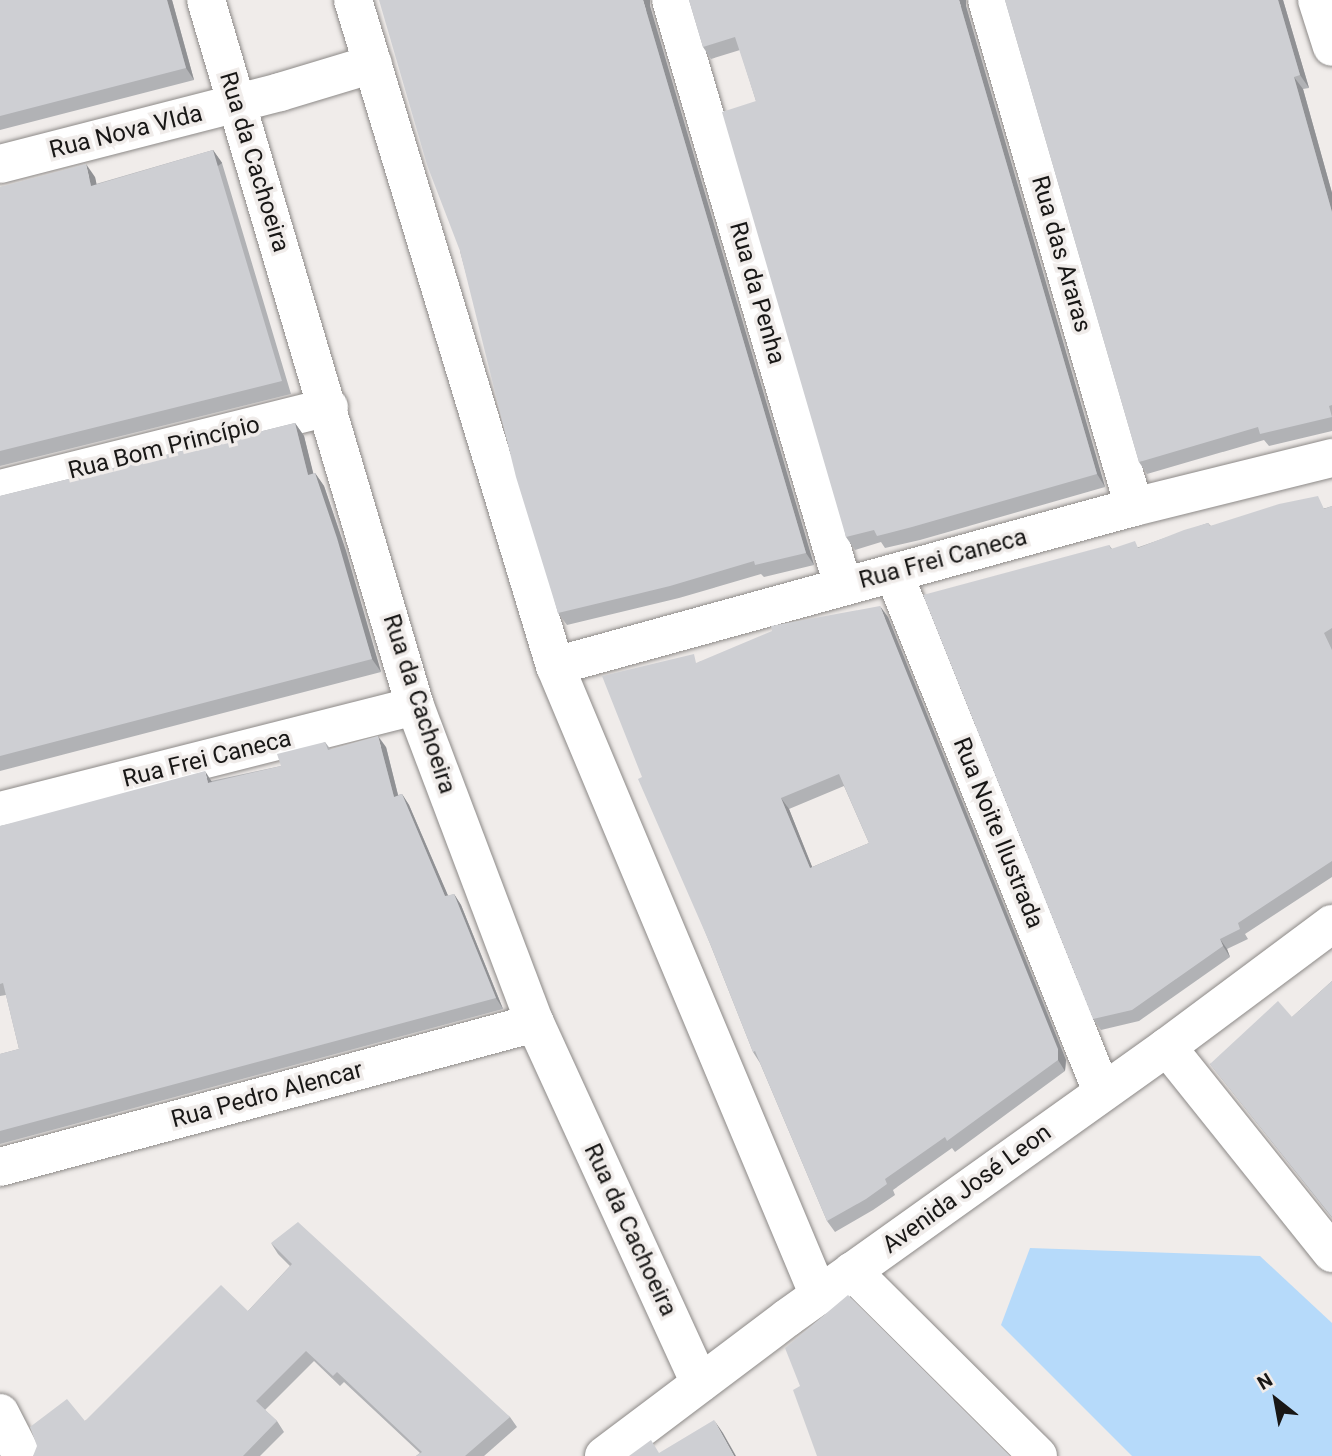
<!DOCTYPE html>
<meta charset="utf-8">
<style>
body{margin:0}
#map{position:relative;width:1332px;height:1456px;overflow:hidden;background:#f0ecea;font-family:Roboto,sans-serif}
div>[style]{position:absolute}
.water>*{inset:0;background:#b6dafa}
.roads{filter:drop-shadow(0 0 2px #8c8987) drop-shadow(0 0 2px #8c8987)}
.minor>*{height:38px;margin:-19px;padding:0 19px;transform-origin:19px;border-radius:19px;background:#fff}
.major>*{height:38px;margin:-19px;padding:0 19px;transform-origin:19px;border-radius:19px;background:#fff}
.wall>*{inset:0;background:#b1b2b5}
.shaded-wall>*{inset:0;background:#909194;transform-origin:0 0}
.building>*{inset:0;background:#cecfd3}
span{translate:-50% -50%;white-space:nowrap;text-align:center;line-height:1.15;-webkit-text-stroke:7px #f0ecea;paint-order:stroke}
.street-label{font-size:24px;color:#181716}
.north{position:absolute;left:1241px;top:1365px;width:70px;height:70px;-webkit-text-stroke:5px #f0ecea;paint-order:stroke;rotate:329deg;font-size:19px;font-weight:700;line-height:28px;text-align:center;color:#181716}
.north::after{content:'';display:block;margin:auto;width:24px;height:32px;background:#181716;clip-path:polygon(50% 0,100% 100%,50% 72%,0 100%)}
</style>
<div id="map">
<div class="water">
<i style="clip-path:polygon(1030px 1248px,1260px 1256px,1332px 1323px,1332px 1456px,1132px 1456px,1001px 1325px)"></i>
</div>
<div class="roads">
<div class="minor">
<i style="left:206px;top:0;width:736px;rotate:73.51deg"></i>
<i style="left:415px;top:706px;width:339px;rotate:69.3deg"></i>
<i style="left:535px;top:1023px;width:396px;rotate:65.4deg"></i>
<i style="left:353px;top:0;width:696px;rotate:73.13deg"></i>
<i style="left:555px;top:666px;width:683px;rotate:67.26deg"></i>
<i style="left:671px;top:0;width:611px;rotate:73.64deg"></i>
<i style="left:987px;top:0;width:528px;rotate:73.83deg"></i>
<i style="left:1317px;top:0;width:49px;rotate:72.3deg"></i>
<i style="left:0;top:164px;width:289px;rotate:-14.4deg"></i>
<i style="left:280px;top:92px;width:97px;rotate:-16.8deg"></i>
<i style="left:0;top:489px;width:339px;rotate:-14deg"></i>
<i style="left:894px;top:574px;width:558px;rotate:68.12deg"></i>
<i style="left:555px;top:666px;width:600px;rotate:-15.36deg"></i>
<i style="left:1134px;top:507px;width:204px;rotate:-13.9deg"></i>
<i style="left:0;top:811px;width:428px;rotate:-14.2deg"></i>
<i style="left:1167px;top:1047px;width:264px;rotate:51.3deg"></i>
<i style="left:0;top:1167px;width:554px;rotate:-15.06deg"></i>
<i style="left:852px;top:1271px;width:262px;rotate:44.8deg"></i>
<i style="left:0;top:1413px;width:48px;rotate:62.9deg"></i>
</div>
<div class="major">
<i style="left:604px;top:1456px;width:229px;rotate:-37deg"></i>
<i style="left:787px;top:1318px;width:467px;rotate:-35.5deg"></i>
<i style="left:1167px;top:1047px;width:206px;rotate:-36.7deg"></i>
</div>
</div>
<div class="wall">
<i style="clip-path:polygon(0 0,172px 0,194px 80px,0 130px)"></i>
<i style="clip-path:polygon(689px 0,966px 6px,1105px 487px,920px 540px,885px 548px,881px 542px,855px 550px,846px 537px,756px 101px,740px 50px,711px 59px,703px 47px)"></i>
<i style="clip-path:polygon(1005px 0,1283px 0,1309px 88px,1303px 89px,1332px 193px,1332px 431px,1269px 446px,1264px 440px,1147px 474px,1139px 462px)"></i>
<i style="clip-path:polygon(650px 6px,814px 565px,764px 577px,761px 574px,679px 598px,567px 625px,558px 613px,460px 251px)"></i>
<i style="clip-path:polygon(213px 150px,222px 163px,291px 394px,0 466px,0 187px,95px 177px,96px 184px)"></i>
<i style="clip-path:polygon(295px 423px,304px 436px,313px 474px,315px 473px,324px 486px,346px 551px,381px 672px,0 771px,0 496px)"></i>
<i style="clip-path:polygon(1332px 506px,1332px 877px,1245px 934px,1248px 939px,1227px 949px,1230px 957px,1139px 1021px,1101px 1030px,1093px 1019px,1109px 545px,1112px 549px,1139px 547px,1208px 523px,1211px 526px,1326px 508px)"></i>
<i style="clip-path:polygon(evenodd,888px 617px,1066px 1060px,1065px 1071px,955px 1152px,952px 1148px,893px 1190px,895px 1195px,873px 1210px,835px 1232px,827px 1221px,760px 1063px,753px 1052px,711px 946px,642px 777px,699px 662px,888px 617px,844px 786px,869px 843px,812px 867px,789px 809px,844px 786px)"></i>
<i style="clip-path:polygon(325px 742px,331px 750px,386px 747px,398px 795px,402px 794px,409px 805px,448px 896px,454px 894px,461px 905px,503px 1009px,0 1144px,0 1054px,19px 1049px,6px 995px,0 996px,0 826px,281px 766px)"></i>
<i style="clip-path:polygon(1332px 981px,1332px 1218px,1210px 1064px,1292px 1017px)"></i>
<i style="clip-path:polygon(271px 1243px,510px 1417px,517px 1427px,484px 1456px,416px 1456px,420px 1453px,344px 1382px,340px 1386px,314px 1361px,265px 1410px,277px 1421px,284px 1432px,260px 1456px,33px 1456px,248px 1311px,290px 1266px,278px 1254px)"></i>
</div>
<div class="shaded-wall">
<i style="clip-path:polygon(167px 0,172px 0,194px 80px,186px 68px)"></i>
<i style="clip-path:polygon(643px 0,650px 0,650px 6px,814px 565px,806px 553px)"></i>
<i style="clip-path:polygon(959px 0,966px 0,966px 6px,1105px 487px,1097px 474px)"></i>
<i style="clip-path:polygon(1278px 0,1283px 0,1309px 88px,1300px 75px)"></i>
<i style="clip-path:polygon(1294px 77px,1303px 89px,1332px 193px,1332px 212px)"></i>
<i style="left:213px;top:150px;width:16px;height:241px;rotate:55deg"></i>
<i style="clip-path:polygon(86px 164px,95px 177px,100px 199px,91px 186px)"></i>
<i style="clip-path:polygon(295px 423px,304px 436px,317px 488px,308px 475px)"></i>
<i style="clip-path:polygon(315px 473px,324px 486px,346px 551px,381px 672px,372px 659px)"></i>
<i style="clip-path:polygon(880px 606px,888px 617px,1066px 1060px,1065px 1071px,1058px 1060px)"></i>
<i style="clip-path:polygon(378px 736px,386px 747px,401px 807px,394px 797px)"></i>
<i style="clip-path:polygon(205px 771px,212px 782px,208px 783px)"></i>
<i style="clip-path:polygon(402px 794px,409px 805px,453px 907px,445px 896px)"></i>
<i style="clip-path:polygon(781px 798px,789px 809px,817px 879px,810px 868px)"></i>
<i style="clip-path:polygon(454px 894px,461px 905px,503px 1009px,496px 998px)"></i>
<i style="clip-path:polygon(1220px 939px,1227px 949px,1230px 957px,1223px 946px)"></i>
<i style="clip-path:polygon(714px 1420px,723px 1433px,736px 1456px,734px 1456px)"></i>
</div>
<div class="building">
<i style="clip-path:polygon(0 0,167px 0,186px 68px,0 116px)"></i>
<i style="clip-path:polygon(379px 0,643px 0,806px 553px,755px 565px,754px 561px,670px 586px,558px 613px,516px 477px,460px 251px,427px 165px)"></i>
<i style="clip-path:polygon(689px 0,959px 0,1097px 474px,912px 527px,877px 536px,874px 530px,846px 537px,722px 112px,756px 101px,735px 37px,703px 47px)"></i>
<i style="clip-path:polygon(1005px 0,1278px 0,1300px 75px,1294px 77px,1332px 212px,1332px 405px,1329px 406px,1332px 417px,1260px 434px,1258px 427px,1139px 462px)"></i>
<i style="clip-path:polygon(213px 150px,282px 381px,0 451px,0 187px,86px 164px,91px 186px)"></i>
<i style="clip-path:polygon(295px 423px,308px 475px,315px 473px,337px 538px,372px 659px,0 756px,0 496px)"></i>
<i style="clip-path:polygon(1318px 496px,1324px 509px,1332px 506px,1332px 628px,1324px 633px,1332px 650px,1332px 861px,1238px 923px,1240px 929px,1220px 939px,1223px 946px,1132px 1010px,1093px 1019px,923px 595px,1109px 545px,1111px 549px,1135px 541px,1138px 548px,1184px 530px,1208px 523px,1210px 526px,1279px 504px)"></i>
<i style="clip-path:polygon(evenodd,880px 606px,1058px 1049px,1058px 1060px,947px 1141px,945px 1137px,885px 1179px,887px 1184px,866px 1199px,827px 1221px,755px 1051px,753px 1052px,711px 946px,638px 779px,642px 777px,602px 676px,694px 654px,696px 663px,772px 631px,771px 626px,880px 606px,839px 774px,869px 843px,810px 868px,781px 798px,839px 774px)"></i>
<i style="clip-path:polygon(378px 736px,394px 797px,402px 794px,445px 896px,454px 894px,496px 998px,0 1131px,0 1054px,19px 1049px,3px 983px,0 984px,0 826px,205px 771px,208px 783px,281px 766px,277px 754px,325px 742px,328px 750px)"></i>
<i style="clip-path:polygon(1332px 981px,1332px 1217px,1210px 1064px,1278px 1001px,1292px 1017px)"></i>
<i style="clip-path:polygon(298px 1222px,510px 1417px,465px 1456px,416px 1456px,422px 1452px,337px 1372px,333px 1376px,306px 1351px,256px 1401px,277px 1421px,243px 1456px,33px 1456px,37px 1446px,30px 1427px,67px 1399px,85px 1421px,221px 1285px,248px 1311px,292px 1264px,271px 1243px)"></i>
<i style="clip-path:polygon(848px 1295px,1010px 1456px,817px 1456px,793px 1390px,800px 1386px,785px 1348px)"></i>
<i style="clip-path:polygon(714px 1420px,734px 1456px,629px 1456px,651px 1440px,659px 1453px)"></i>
</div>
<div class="street-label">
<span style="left:126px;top:132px;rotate:-14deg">Rua Nova VIda</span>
<span style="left:254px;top:162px;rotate:73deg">Rua da Cachoeira</span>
<span style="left:1061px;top:254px;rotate:74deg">Rua das Araras</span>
<span style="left:757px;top:293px;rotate:74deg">Rua da Penha</span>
<span style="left:164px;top:448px;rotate:-14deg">Rua Bom Princípio</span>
<span style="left:943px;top:559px;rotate:-15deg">Rua Frei Caneca</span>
<span style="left:419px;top:704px;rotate:72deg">Rua da Cachoeira</span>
<span style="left:207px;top:759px;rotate:-14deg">Rua Frei Caneca</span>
<span style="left:998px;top:833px;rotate:68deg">Rua Noite Ilustrada</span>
<span style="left:267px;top:1095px;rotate:-15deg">Rua Pedro Alencar</span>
<span style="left:967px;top:1189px;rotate:-36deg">Avenida José Leon</span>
<span style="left:630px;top:1230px;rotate:65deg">Rua da Cachoeira</span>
</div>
<div class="north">N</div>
</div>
